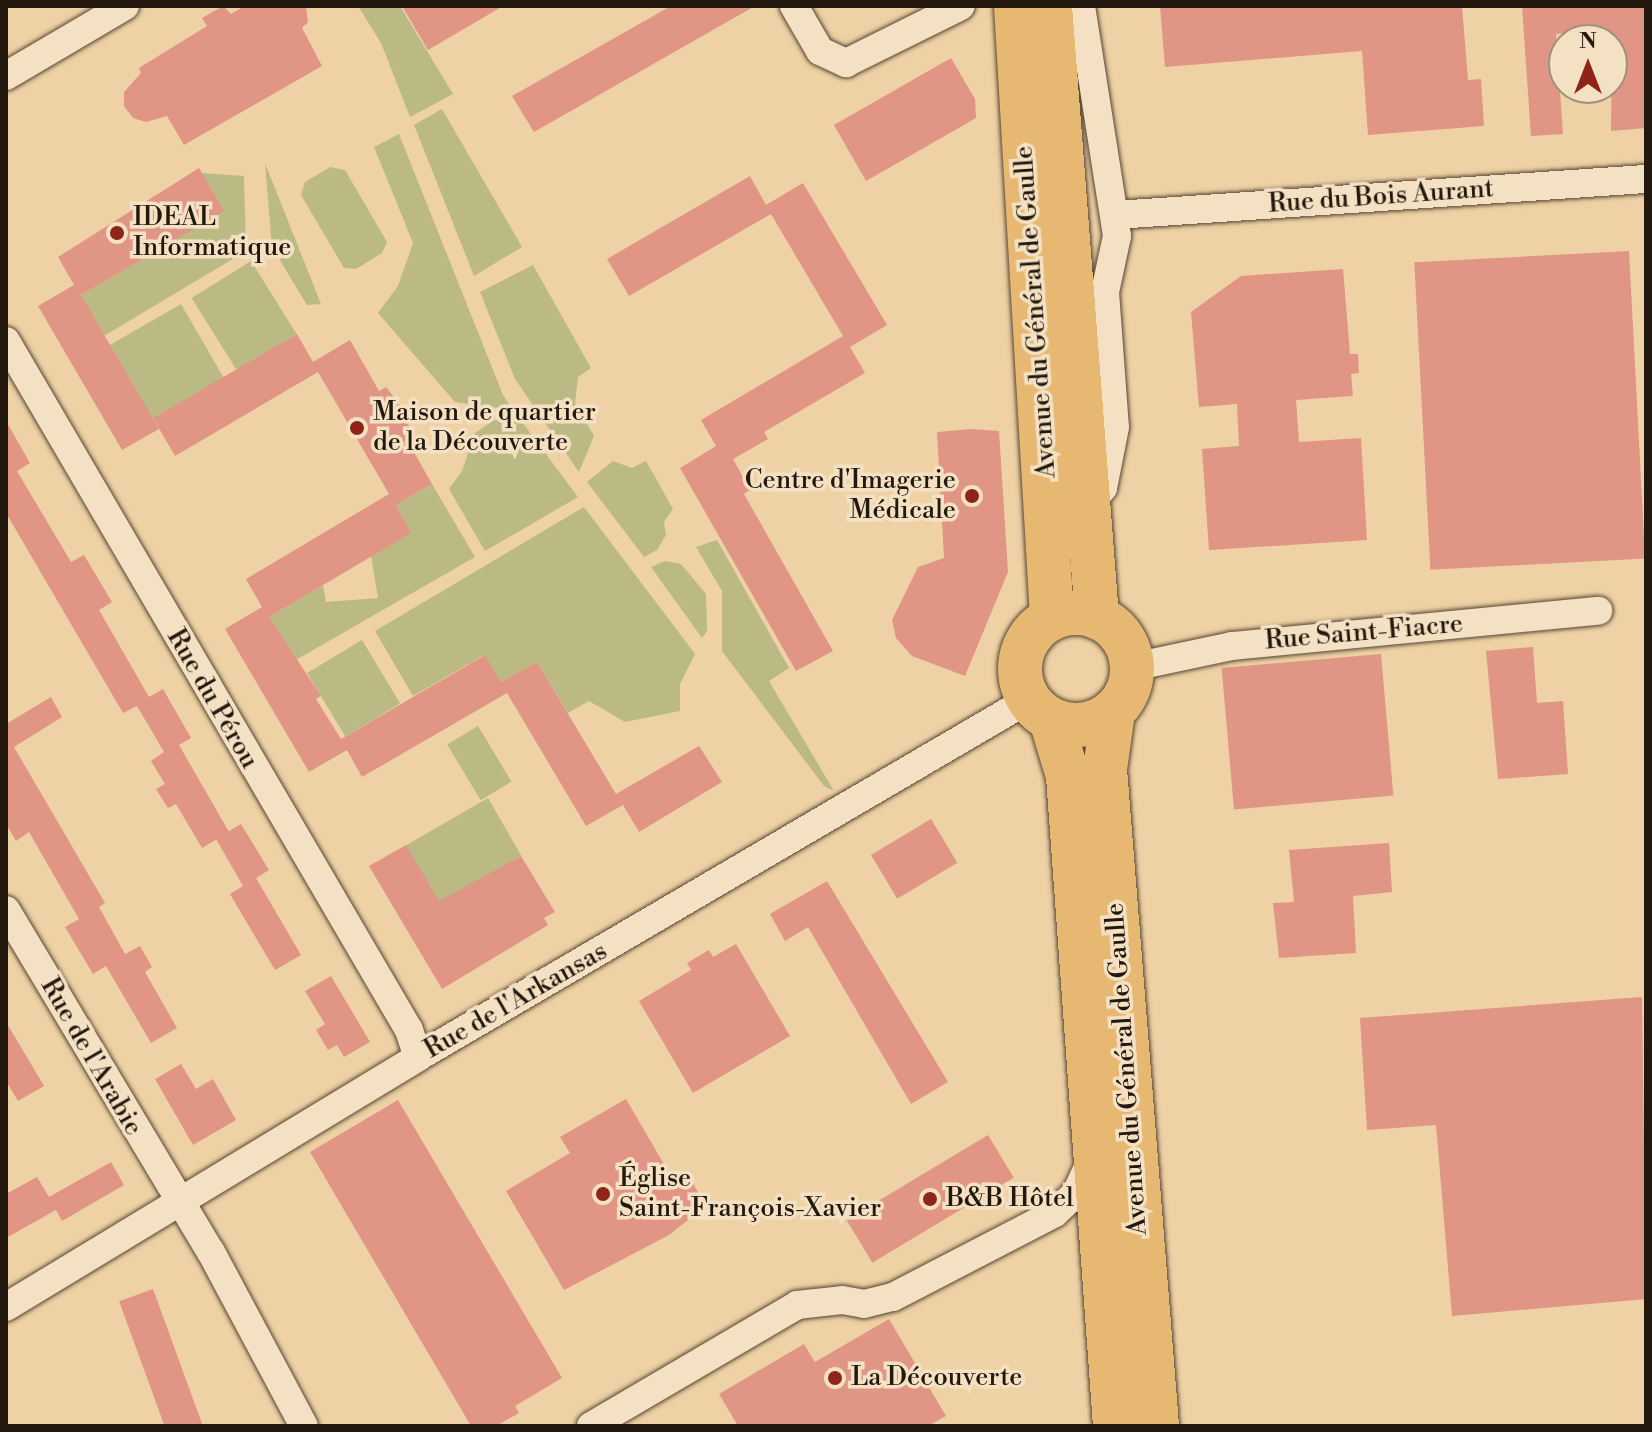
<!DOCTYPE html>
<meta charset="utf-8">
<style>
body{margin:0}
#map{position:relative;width:1652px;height:1432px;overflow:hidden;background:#eed1a4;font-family:"Libre Bodoni",serif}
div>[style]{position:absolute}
.green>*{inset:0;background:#bcba84;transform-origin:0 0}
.building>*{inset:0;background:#e09585;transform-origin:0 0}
.roads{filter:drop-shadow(0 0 2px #554633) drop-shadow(0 0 2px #554633)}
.minor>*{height:28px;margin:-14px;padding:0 14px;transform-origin:14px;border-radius:14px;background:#f4e1c4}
.primary>*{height:44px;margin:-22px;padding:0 22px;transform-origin:22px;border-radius:22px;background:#e7b872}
.primary>.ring{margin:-22px;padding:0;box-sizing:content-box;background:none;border:44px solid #e7b872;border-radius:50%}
.dots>*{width:22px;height:22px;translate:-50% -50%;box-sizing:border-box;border:4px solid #f4e1c4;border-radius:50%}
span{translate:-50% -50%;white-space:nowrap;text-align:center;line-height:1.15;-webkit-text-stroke:7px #f4e1c4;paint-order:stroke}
.street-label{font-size:26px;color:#22180d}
.poi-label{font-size:26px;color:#22180d}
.left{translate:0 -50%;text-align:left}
.right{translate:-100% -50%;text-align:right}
.frame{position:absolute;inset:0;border:8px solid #22180d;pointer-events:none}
.north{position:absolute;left:1548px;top:24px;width:80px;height:80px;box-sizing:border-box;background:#f4e1c4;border:2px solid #a0917b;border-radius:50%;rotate:0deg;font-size:22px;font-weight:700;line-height:32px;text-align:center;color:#22180d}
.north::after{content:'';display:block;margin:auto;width:28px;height:36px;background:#8f2418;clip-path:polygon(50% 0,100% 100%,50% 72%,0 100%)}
</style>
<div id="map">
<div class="green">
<i style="clip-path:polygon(358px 6px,400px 6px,453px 94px,410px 117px,381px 43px)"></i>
<i style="clip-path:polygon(442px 109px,522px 247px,474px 276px,414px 125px)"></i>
<i style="clip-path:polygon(399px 134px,503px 395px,513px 410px,455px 402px,378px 313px,398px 286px,413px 243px,374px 147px)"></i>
<i style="clip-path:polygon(265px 163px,321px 304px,307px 305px,272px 247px)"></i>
<i style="clip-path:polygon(330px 167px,345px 170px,387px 242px,382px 253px,356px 269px,344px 268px,301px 195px,305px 182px)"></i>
<i style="clip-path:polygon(202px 173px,244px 176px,246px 251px,104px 336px,81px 295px,223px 211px)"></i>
<i style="left:251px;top:261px;width:86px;height:70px;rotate:58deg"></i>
<i style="clip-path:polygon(533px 265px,591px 368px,578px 377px,575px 403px,594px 436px,579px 472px,515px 379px,480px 292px)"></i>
<i style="left:181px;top:304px;width:85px;height:83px;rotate:60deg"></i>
<i style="clip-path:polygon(494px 420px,522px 422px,578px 497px,485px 551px,449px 489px,462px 471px,475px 433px)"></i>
<i style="clip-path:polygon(613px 461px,632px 468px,646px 461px,673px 509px,664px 522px,666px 535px,657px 550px,644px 557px,587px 482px)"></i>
<i style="clip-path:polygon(432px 484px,475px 557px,294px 661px,269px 617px,323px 585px,326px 602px,378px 598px,371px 556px,411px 533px,396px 505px)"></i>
<i style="clip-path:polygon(584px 507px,695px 654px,680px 684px,680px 711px,625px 722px,589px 701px,568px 713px,537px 662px,501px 682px,484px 655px,413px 696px,375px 631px)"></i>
<i style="clip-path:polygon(717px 540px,789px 668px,769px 681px,834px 791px,824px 786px,722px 651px,722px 591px,696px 547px)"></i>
<i style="clip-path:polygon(665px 561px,681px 564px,706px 594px,707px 631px,702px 638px,651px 567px)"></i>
<i style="left:362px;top:640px;width:74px;height:64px;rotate:59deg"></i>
<i style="left:478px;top:726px;width:65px;height:36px;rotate:59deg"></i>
<i style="left:488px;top:798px;width:67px;height:95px;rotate:60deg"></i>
</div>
<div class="building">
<i style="clip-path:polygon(223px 6px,231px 14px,245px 6px,306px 6px,308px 22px,302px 28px,322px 66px,184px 145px,167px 116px,146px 122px,133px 118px,124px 106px,124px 92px,141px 73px,139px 68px,207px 26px,202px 18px)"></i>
<i style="clip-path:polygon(402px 6px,503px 6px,428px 50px)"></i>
<i style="clip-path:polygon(671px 6px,755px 6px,534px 132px,512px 96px)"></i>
<i style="clip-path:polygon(1160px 6px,1462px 6px,1468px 80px,1481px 79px,1484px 126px,1368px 135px,1362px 51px,1165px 67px)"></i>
<i style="clip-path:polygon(1522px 6px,1646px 6px,1646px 128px,1611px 131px,1612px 40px,1605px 40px,1604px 31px,1556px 34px,1563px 134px,1531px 136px)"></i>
<i style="clip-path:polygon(951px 58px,975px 99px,976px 118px,866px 181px,834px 125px)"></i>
<i style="clip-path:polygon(199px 168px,224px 211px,81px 295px,159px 429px,122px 450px,38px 306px,74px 285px,58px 257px)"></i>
<i style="clip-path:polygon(750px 176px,766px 205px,803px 183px,887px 325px,850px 347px,865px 373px,764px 432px,768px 439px,733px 459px,750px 490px,744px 494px,833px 651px,796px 671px,680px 468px,716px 446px,701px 420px,843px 336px,771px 214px,629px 296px,607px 259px)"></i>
<i style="left:1629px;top:251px;width:308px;height:215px;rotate:87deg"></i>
<i style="clip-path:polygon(1343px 269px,1350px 354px,1358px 354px,1359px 373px,1351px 374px,1353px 396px,1296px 400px,1299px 442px,1361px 438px,1367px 540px,1209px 550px,1202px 449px,1239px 446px,1237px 404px,1199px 407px,1191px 312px,1241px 276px)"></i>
<i style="clip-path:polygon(297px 334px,313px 362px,350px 340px,379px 391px,386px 387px,401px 406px,409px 427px,402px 431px,432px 484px,396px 505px,411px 533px,269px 617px,321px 696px,316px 699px,341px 739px,485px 655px,501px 682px,537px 662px,616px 794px,699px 746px,722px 782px,639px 832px,623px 805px,586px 826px,507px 693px,362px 777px,347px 750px,309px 772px,225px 629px,262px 607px,246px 579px,389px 494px,318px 372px,175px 456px,153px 418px)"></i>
<i style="clip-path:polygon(6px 421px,30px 463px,17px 471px,71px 562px,84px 555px,112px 602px,99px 610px,149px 697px,163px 689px,191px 738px,179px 745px,229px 832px,202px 848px,176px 804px,168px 808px,156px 789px,165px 784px,151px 761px,164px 752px,137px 706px,123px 713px,6px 513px)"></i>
<i style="clip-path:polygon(972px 429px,999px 431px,1008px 572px,965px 676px,912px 656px,896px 638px,892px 620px,918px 567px,944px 558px,937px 432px)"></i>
<i style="clip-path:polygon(1533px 647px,1537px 703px,1563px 701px,1568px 774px,1498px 779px,1486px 651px)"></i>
<i style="left:1381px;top:654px;width:142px;height:160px;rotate:85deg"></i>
<i style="clip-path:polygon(51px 697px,62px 717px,14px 747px,105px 903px,99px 907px,125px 954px,140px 946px,152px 967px,145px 972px,177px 1028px,151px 1043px,106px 966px,93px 974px,65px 927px,79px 919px,29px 832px,16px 841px,6px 824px,6px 724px)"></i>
<i style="left:931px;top:819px;width:51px;height:70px;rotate:59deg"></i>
<i style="clip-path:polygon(241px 824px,269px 870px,256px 878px,301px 955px,275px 970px,230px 894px,243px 886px,216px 839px)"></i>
<i style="clip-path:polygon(1389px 843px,1392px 892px,1353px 896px,1356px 953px,1279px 958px,1273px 903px,1294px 902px,1289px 850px)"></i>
<i style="clip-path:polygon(406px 845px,439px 901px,521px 856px,555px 912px,544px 918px,548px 925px,442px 989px,369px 866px)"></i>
<i style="clip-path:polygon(827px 881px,948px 1082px,911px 1104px,808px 927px,785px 941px,770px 914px)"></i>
<i style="clip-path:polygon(736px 944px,790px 1036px,693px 1093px,639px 1001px,691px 970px,687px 963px,709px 950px,713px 957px)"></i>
<i style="clip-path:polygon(331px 976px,370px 1042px,344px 1057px,337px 1045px,328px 1050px,316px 1030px,325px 1024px,305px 991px)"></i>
<i style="clip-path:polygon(1642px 997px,1646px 1299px,1452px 1316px,1436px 1125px,1367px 1130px,1360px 1018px)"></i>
<i style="clip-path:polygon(6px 1022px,44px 1086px,18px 1101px,6px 1081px)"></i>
<i style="clip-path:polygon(181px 1064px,196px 1089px,213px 1079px,236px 1120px,193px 1145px,155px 1079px)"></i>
<i style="clip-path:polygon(626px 1099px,672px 1178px,685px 1170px,706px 1206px,669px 1235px,564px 1290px,506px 1191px,570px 1153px,560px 1137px)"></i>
<i style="clip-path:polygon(398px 1100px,562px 1378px,515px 1406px,519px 1413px,496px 1426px,471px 1426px,310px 1152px)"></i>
<i style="left:988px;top:1135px;width:50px;height:165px;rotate:59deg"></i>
<i style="clip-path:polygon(111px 1162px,124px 1185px,62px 1221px,56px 1210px,6px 1238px,6px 1194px,37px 1177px,49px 1197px)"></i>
<i style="left:153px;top:1289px;width:145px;height:36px;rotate:70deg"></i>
<i style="clip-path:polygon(889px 1319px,946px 1416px,928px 1426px,738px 1426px,719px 1394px,804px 1344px,815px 1362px)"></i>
</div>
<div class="roads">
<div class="minor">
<i style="left:794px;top:6px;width:52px;rotate:60deg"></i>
<i style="left:820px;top:51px;width:29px;rotate:25deg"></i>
<i style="left:846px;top:63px;width:128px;rotate:-26.4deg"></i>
<i style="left:1081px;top:6px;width:233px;rotate:81.1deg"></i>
<i style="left:1117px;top:236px;width:57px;rotate:102.1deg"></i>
<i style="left:1105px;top:292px;width:135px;rotate:85.8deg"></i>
<i style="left:1115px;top:427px;width:62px;rotate:101.1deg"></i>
<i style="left:1103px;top:488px;width:19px;rotate:129deg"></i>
<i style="left:6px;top:76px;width:138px;rotate:-30.5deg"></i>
<i style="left:1116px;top:215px;width:531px;rotate:-3.89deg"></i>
<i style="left:6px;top:341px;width:798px;rotate:59.68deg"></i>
<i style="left:409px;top:1030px;width:28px;rotate:72deg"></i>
<i style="left:1133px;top:667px;width:101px;rotate:-12deg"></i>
<i style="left:1232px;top:646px;width:368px;rotate:-5.5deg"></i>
<i style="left:6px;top:910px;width:399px;rotate:59.1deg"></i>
<i style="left:211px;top:1252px;width:197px;rotate:61.9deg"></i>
<i style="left:6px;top:1307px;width:482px;rotate:-31.2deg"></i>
<i style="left:418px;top:1057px;width:707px;rotate:-30.34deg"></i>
<i style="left:591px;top:1426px;width:239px;rotate:-30.4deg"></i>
<i style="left:797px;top:1305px;width:45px;rotate:-6.3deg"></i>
<i style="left:842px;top:1300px;width:22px;rotate:10deg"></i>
<i style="left:864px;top:1304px;width:30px;rotate:-14deg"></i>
<i style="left:893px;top:1297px;width:182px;rotate:-27.4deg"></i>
<i style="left:1055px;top:1213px;width:29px;rotate:-44deg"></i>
<i style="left:1076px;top:1193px;width:38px;rotate:-65deg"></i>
</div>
<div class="primary">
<i style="left:1016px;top:6px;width:613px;rotate:86.63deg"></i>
<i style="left:1050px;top:6px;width:613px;rotate:85.6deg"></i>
<i class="ring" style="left:1020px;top:613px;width:68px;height:68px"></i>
<i style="left:1113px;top:712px;width:58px;rotate:98deg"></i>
<i style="left:1105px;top:769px;width:659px;rotate:85.47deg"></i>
<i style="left:1051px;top:720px;width:59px;rotate:73.1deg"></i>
<i style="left:1068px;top:776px;width:652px;rotate:85.86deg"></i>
</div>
</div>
<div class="dots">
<i style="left:117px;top:233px;background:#8f2418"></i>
<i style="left:357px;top:428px;background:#8f2418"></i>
<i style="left:972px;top:496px;background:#8f2418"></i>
<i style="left:603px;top:1194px;background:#8f2418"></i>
<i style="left:930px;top:1199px;background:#8f2418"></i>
<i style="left:835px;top:1378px;background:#8f2418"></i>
</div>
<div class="street-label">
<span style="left:1381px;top:197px;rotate:-4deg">Rue du Bois Aurant</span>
<span style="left:1036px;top:312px;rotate:-94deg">Avenue du Général de Gaulle</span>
<span style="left:1364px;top:633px;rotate:-5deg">Rue Saint-Fiacre</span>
<span style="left:212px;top:699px;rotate:60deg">Rue du Pérou</span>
<span style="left:516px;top:1001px;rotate:-30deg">Rue de l'Arkansas</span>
<span style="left:91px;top:1057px;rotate:60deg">Rue de l'Arabie</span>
<span style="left:1127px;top:1069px;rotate:-94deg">Avenue du Général de Gaulle</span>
</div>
<div class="poi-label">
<span class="left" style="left:133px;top:233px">IDEAL<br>Informatique</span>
<span class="left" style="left:373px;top:428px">Maison de quartier<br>de la Découverte</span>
<span class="right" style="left:956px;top:496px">Centre d'Imagerie<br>Médicale</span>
<span class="left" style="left:619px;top:1194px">Église<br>Saint-François-Xavier</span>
<span class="left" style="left:946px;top:1199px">B&amp;B Hôtel</span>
<span class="left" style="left:851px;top:1378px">La Découverte</span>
</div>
<div class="frame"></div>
<div class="north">N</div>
</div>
